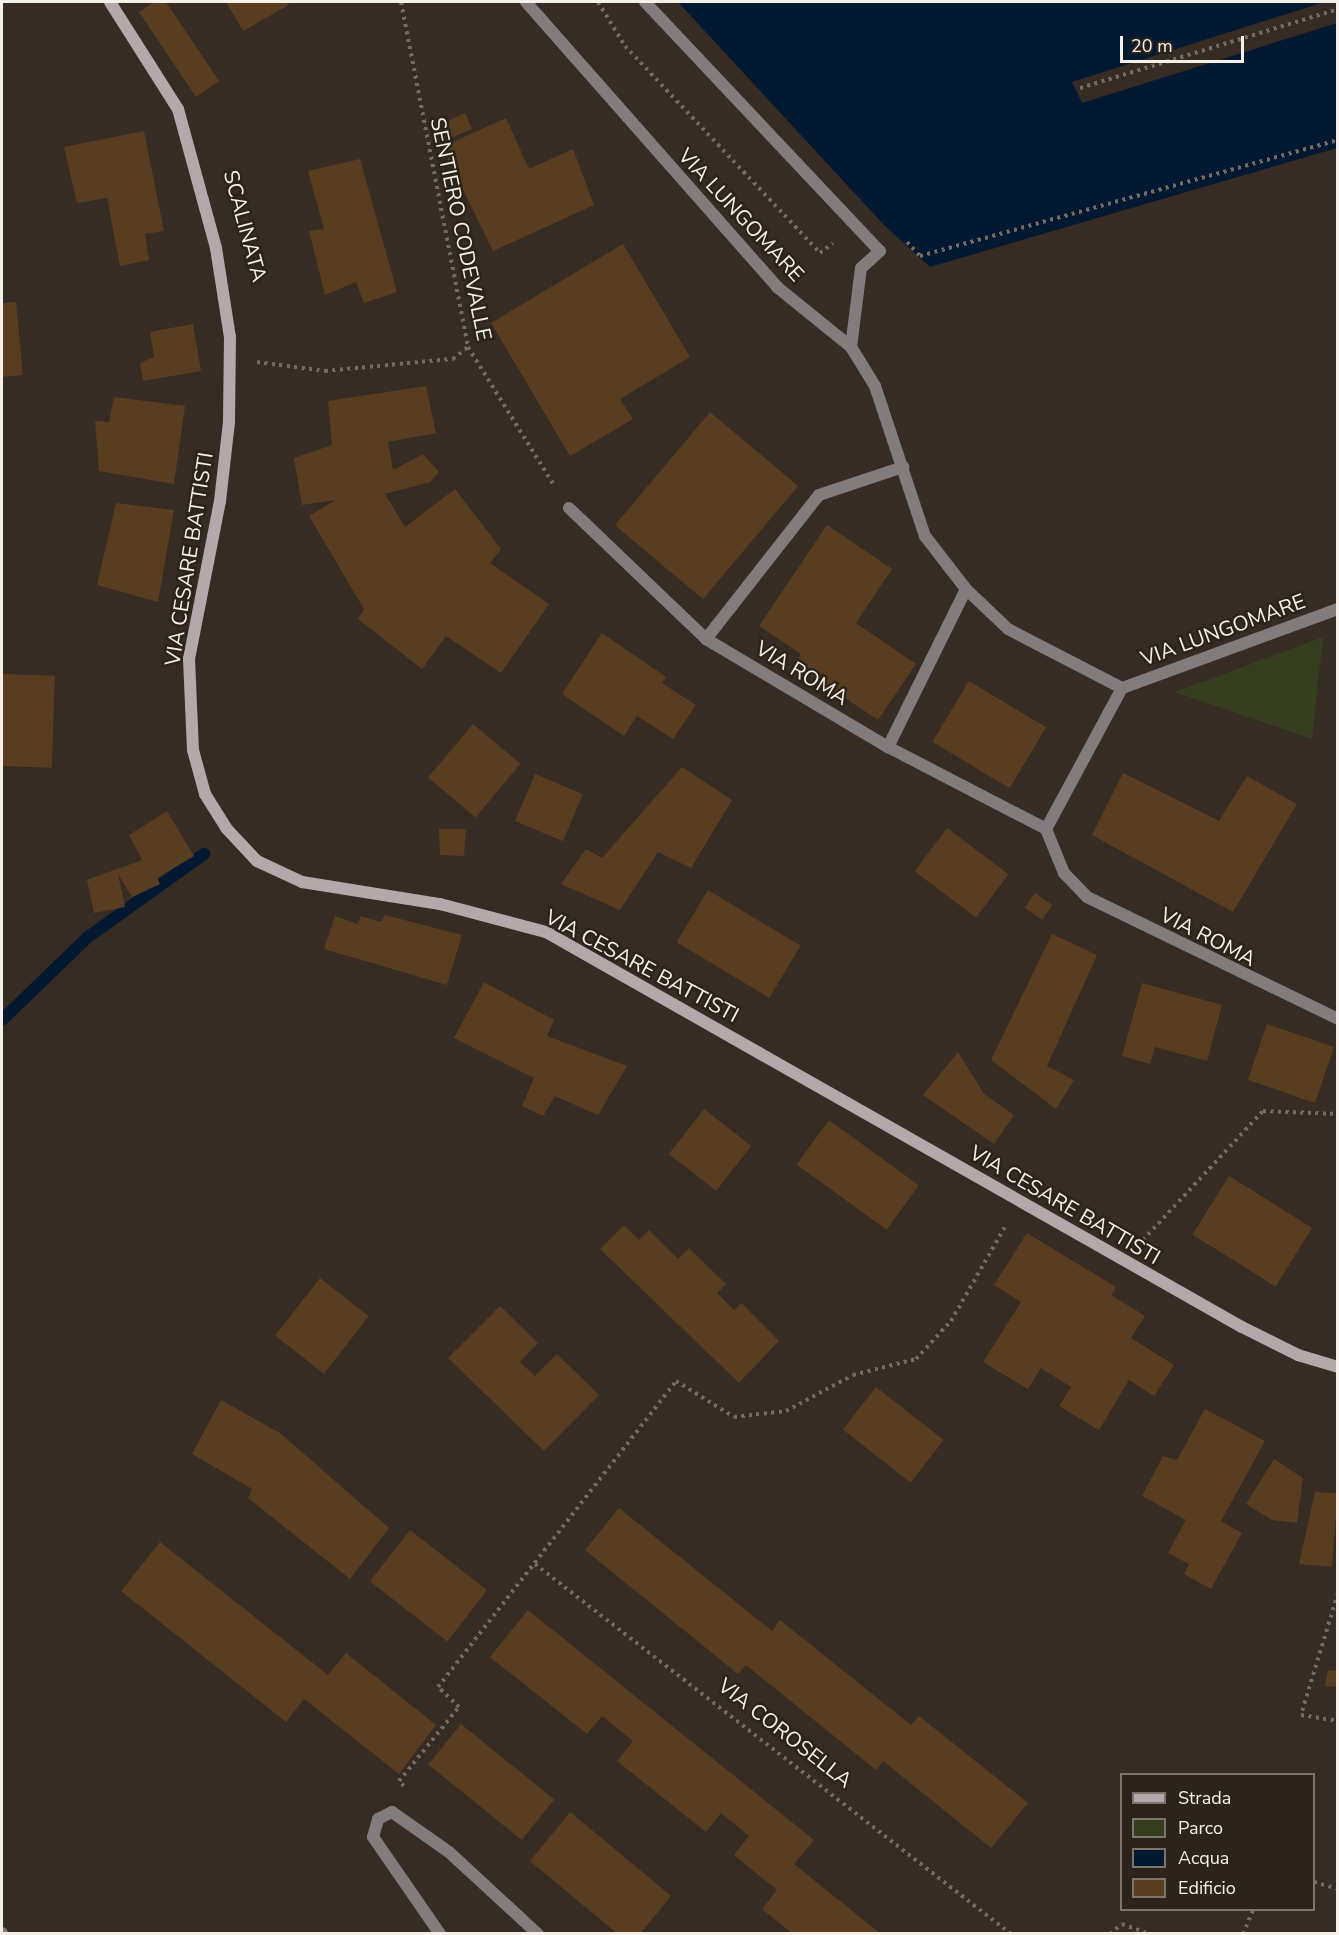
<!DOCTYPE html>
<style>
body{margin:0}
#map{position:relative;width:1339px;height:1935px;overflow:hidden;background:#362c23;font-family:"Nunito Sans",sans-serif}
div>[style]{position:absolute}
.green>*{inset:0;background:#353e1f}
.water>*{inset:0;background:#021931}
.stream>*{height:12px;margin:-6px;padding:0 6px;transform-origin:6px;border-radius:6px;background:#021931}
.building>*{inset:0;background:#583d21;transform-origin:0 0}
.path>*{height:4px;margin-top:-2px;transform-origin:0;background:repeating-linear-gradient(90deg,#746b63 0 3px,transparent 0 7.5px)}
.service>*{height:12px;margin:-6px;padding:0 6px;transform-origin:6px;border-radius:6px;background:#837c7d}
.minor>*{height:12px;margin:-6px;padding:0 6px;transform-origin:6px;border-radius:6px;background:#837c7d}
.secondary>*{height:12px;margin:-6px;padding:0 6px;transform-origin:6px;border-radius:6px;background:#b4a8aa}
span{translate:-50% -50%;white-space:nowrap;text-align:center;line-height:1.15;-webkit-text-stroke:5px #2c231a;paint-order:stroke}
.street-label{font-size:21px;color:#f6f0ea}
.frame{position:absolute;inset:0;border:3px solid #f6f0ea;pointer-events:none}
.legend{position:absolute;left:1120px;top:1773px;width:195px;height:138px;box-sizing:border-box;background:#2c231a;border:2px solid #7d756d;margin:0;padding:8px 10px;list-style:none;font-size:18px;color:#f6f0ea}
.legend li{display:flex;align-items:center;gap:12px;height:30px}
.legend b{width:30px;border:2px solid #7d756d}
.scale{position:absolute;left:1120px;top:36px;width:124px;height:27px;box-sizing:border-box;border:3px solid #f6f0ea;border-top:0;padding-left:8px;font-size:18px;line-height:21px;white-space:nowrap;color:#f6f0ea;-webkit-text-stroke:4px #2c231a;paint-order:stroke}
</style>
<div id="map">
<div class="green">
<i style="clip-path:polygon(1323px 637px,1312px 739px,1175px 692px)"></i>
</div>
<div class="water">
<i style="clip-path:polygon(678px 2px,1324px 2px,1072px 82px,1082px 103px,1337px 23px,1337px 148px,930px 267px,884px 225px)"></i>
</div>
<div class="stream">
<i style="left:2px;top:1020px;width:120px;rotate:-44deg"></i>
<i style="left:88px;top:937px;width:143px;rotate:-35.6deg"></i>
</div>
<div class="building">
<i style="clip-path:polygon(154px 2px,166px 2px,219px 81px,196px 97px,139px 12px)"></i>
<i style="clip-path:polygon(226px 2px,287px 2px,289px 5px,243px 31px)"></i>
<i style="left:465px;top:113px;width:17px;height:37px;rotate:65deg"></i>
<i style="clip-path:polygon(506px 118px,529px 169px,573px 149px,594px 205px,493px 251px,442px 147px)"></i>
<i style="clip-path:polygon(144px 131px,164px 231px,145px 234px,149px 260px,120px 266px,107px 198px,77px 203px,64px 147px)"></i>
<i style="clip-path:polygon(360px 159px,397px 292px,364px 303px,356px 282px,325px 295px,309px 231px,324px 229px,308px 171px)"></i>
<i style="clip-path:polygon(623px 244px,690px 357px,620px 399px,633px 419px,570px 456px,491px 323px)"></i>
<i style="clip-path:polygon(16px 302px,23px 375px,2px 377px,2px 303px)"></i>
<i style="clip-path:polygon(193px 324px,201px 371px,143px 381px,140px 363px,154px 357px,150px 332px)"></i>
<i style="clip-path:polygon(426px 386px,436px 433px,388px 442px,393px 470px,423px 454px,439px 472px,430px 482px,385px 494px,405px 527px,455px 489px,501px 549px,490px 563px,549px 604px,501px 673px,446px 636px,422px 669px,358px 619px,364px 609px,309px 516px,336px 500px,302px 505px,294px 458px,332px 445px,328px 401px)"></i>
<i style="clip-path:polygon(114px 397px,185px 406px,174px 484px,99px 471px,95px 421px,109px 422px)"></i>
<i style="left:710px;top:412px;width:115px;height:148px;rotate:40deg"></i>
<i style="clip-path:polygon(116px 503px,174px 510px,158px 602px,97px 585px)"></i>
<i style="clip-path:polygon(827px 525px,892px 569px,856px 623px,916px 664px,878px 720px,794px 664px,801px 654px,759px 626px)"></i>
<i style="clip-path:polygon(602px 633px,666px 677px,662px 683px,696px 705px,673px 739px,637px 716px,624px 736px,562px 694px)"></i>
<i style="left:2px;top:674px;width:53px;height:92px;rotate:2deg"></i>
<i style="left:969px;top:681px;width:90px;height:71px;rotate:31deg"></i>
<i style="left:473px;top:724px;width:62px;height:70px;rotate:40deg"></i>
<i style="clip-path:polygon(682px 767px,732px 800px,691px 868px,658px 852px,620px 910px,561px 884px,586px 849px,602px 858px)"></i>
<i style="clip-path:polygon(1123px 773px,1219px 821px,1247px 776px,1297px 804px,1233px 912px,1092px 835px)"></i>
<i style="left:535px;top:774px;width:52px;height:51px;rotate:23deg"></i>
<i style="clip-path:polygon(167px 811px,194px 856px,157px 878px,160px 884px,132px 897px,118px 874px,125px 907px,94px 913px,87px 880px,142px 860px,129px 835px)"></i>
<i style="left:947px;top:828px;width:77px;height:54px;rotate:37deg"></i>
<i style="clip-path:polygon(439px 829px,466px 829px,464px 856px,440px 855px)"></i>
<i style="left:708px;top:890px;width:108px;height:61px;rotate:31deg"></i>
<i style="left:1035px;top:893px;width:21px;height:18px;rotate:35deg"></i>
<i style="clip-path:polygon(385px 915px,462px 935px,447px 985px,324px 949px,335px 916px,357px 924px,361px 916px,381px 922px)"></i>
<i style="clip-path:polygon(1052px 934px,1097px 955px,1047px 1066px,1074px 1080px,1056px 1109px,991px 1060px)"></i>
<i style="clip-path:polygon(484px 982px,554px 1020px,547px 1036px,627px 1066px,598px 1115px,555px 1096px,543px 1116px,522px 1106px,534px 1078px,454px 1038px)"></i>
<i style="clip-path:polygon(1142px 983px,1222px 1005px,1207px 1061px,1155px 1047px,1150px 1064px,1122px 1056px)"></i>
<i style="left:1267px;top:1024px;width:71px;height:59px;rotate:19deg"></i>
<i style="clip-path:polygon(958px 1052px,984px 1094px,1014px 1115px,994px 1144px,923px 1095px)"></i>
<i style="left:704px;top:1109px;width:60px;height:57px;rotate:38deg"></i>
<i style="left:829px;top:1120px;width:111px;height:55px;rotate:36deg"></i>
<i style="left:1229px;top:1176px;width:98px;height:69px;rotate:32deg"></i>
<i style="clip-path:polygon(624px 1225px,639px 1240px,649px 1230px,678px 1259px,689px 1248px,726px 1284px,717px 1293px,734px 1310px,741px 1303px,779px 1341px,739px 1383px,600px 1249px)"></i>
<i style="clip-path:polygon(1027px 1233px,1116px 1287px,1111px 1295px,1145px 1316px,1131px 1338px,1174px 1365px,1154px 1396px,1129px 1380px,1099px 1430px,1059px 1406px,1071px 1387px,1041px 1368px,1028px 1389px,983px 1362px,1021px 1302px,994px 1285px)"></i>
<i style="left:320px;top:1278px;width:62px;height:73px;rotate:38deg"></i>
<i style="clip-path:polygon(500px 1306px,538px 1343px,520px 1362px,535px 1376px,557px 1354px,599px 1395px,544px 1451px,448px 1358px)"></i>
<i style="left:876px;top:1387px;width:86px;height:54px;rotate:38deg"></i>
<i style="clip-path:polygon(221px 1400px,280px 1433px,389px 1528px,350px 1579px,248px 1498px,252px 1489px,192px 1454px)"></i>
<i style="clip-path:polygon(1205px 1409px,1265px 1441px,1221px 1521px,1242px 1533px,1211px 1589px,1184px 1574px,1189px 1564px,1168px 1553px,1186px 1520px,1142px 1496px,1163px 1456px,1177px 1460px)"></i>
<i style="clip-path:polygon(1274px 1459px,1303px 1478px,1297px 1523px,1272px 1520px,1246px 1504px)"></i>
<i style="clip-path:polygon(1315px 1492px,1338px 1493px,1332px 1567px,1299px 1564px)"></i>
<i style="clip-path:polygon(619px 1508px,772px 1631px,780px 1620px,911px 1725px,919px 1716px,1028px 1803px,991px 1848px,883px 1761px,876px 1770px,746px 1665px,738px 1674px,585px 1550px)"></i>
<i style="left:410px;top:1530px;width:98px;height:65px;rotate:38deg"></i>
<i style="clip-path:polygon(160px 1542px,328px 1675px,346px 1653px,436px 1725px,399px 1774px,304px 1699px,286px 1722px,121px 1591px)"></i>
<i style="clip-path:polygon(528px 1610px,814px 1840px,794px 1864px,881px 1934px,793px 1934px,762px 1909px,777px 1890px,734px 1855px,749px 1836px,721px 1813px,706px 1832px,617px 1761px,633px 1741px,602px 1716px,587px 1734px,490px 1657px)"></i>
<i style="clip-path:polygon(1328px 1670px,1338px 1671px,1338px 1687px,1325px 1686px)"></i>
<i style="left:461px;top:1724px;width:120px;height:52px;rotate:39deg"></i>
<i style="clip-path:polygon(570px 1812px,671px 1896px,640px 1934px,618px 1934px,530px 1861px)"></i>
</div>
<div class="path">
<i style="left:401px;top:2px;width:351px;rotate:79deg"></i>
<i style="left:468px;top:347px;width:163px;rotate:58.1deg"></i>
<i style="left:598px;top:2px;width:52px;rotate:58.5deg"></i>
<i style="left:625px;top:46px;width:284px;rotate:46.7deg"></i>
<i style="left:820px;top:253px;width:16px;rotate:-38deg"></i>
<i style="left:1080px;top:88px;width:270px;rotate:-17deg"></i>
<i style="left:907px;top:242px;width:19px;rotate:47deg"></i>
<i style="left:920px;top:256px;width:434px;rotate:-15.5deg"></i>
<i style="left:257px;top:362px;width:69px;rotate:7.5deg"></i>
<i style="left:325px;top:371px;width:129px;rotate:-5.4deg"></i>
<i style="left:453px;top:359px;width:19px;rotate:-39deg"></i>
<i style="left:1143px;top:1240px;width:176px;rotate:-47.1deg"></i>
<i style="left:1263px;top:1111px;width:75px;rotate:2.3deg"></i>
<i style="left:535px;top:1564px;width:603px;rotate:37.86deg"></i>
<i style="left:1338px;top:1593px;width:127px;rotate:106.9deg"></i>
<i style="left:1301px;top:1715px;width:37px;rotate:9deg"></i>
<i style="left:404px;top:1786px;width:7px;rotate:-135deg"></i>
<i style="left:399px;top:1781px;width:95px;rotate:-51deg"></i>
<i style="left:459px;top:1707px;width:29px;rotate:-136deg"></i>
<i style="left:438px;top:1687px;width:388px;rotate:-52.1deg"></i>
<i style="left:676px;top:1381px;width:68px;rotate:31.8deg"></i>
<i style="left:734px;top:1417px;width:52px;rotate:-6.6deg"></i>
<i style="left:786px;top:1411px;width:76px;rotate:-28.2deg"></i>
<i style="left:853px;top:1375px;width:65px;rotate:-14.3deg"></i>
<i style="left:916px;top:1359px;width:52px;rotate:-47.4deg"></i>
<i style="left:951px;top:1321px;width:111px;rotate:-60.2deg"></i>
<i style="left:1314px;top:1882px;width:25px;rotate:16deg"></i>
<i style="left:1110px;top:1934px;width:16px;rotate:-40deg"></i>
<i style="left:1122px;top:1924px;width:29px;rotate:20deg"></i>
<i style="left:1243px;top:1934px;width:26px;rotate:-67deg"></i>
</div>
<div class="service">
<i style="left:645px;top:2px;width:342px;rotate:46.7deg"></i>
<i style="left:880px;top:251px;width:25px;rotate:138deg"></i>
<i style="left:861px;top:268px;width:80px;rotate:97.2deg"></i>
</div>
<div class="minor">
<i style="left:526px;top:2px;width:380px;rotate:48.6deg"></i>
<i style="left:777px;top:287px;width:95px;rotate:39deg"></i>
<i style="left:851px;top:347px;width:46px;rotate:58.4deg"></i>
<i style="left:875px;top:386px;width:158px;rotate:71.6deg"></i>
<i style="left:925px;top:536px;width:67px;rotate:52.3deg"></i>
<i style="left:966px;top:589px;width:58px;rotate:43.6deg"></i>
<i style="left:1008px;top:629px;width:128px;rotate:27.4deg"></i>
<i style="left:569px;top:508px;width:190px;rotate:43.7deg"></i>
<i style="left:706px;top:639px;width:212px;rotate:30.7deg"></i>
<i style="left:888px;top:747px;width:178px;rotate:27.4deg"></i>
<i style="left:1338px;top:609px;width:230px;rotate:159.9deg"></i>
<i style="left:1122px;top:688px;width:160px;rotate:118.3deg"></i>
<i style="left:1046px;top:829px;width:48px;rotate:67.8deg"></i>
<i style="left:1064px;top:873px;width:33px;rotate:46deg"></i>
<i style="left:1087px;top:897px;width:279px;rotate:25.9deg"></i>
<i style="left:706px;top:639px;width:183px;rotate:-51.9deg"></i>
<i style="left:819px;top:495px;width:89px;rotate:-18.4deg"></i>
<i style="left:888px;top:747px;width:176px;rotate:-63.7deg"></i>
<i style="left:2px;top:1933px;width:1px;rotate:90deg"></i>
<i style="left:440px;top:1934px;width:118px;rotate:-124.6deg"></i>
<i style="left:373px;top:1837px;width:19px;rotate:-74deg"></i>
<i style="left:378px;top:1819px;width:16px;rotate:-27deg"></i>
<i style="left:392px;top:1812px;width:70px;rotate:35.1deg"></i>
<i style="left:449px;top:1852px;width:121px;rotate:42.7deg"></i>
</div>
<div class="secondary">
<i style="left:110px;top:2px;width:127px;rotate:57.6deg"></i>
<i style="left:178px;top:109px;width:144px;rotate:74.7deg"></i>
<i style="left:216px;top:248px;width:90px;rotate:81.1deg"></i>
<i style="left:230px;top:337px;width:85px;rotate:90.7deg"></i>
<i style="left:229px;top:422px;width:80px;rotate:96.5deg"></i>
<i style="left:220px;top:501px;width:161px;rotate:101.1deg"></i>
<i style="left:189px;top:659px;width:91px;rotate:87.5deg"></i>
<i style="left:193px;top:750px;width:46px;rotate:74.7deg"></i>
<i style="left:205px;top:794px;width:40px;rotate:58deg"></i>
<i style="left:226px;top:828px;width:45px;rotate:46.8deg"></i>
<i style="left:257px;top:861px;width:50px;rotate:25deg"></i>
<i style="left:302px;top:882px;width:140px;rotate:9.1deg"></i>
<i style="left:440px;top:904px;width:110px;rotate:14.8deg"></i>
<i style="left:546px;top:932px;width:800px;rotate:29.58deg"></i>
<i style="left:1242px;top:1327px;width:63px;rotate:26.6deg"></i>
<i style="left:1298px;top:1355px;width:42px;rotate:16.7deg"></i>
</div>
<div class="street-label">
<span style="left:741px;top:215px;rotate:47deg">VIA LUNGOMARE</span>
<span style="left:245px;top:226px;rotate:75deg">SCALINATA</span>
<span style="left:461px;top:229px;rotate:78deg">SENTIERO CODEVALLE</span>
<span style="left:189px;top:559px;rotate:-81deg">VIA CESARE BATTISTI</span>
<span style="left:1223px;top:630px;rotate:-20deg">VIA LUNGOMARE</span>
<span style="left:802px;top:673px;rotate:31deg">VIA ROMA</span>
<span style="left:1208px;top:937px;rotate:27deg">VIA ROMA</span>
<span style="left:642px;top:966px;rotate:28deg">VIA CESARE BATTISTI</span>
<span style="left:1065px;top:1205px;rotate:30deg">VIA CESARE BATTISTI</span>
<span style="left:785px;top:1733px;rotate:38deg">VIA COROSELLA</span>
</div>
<div class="frame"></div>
<ul class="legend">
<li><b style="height:8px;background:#b4a8aa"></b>Strada</li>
<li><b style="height:16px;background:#353e1f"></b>Parco</li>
<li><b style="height:16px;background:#021931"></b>Acqua</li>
<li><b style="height:16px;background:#583d21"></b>Edificio</li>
</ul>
<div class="scale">20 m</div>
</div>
